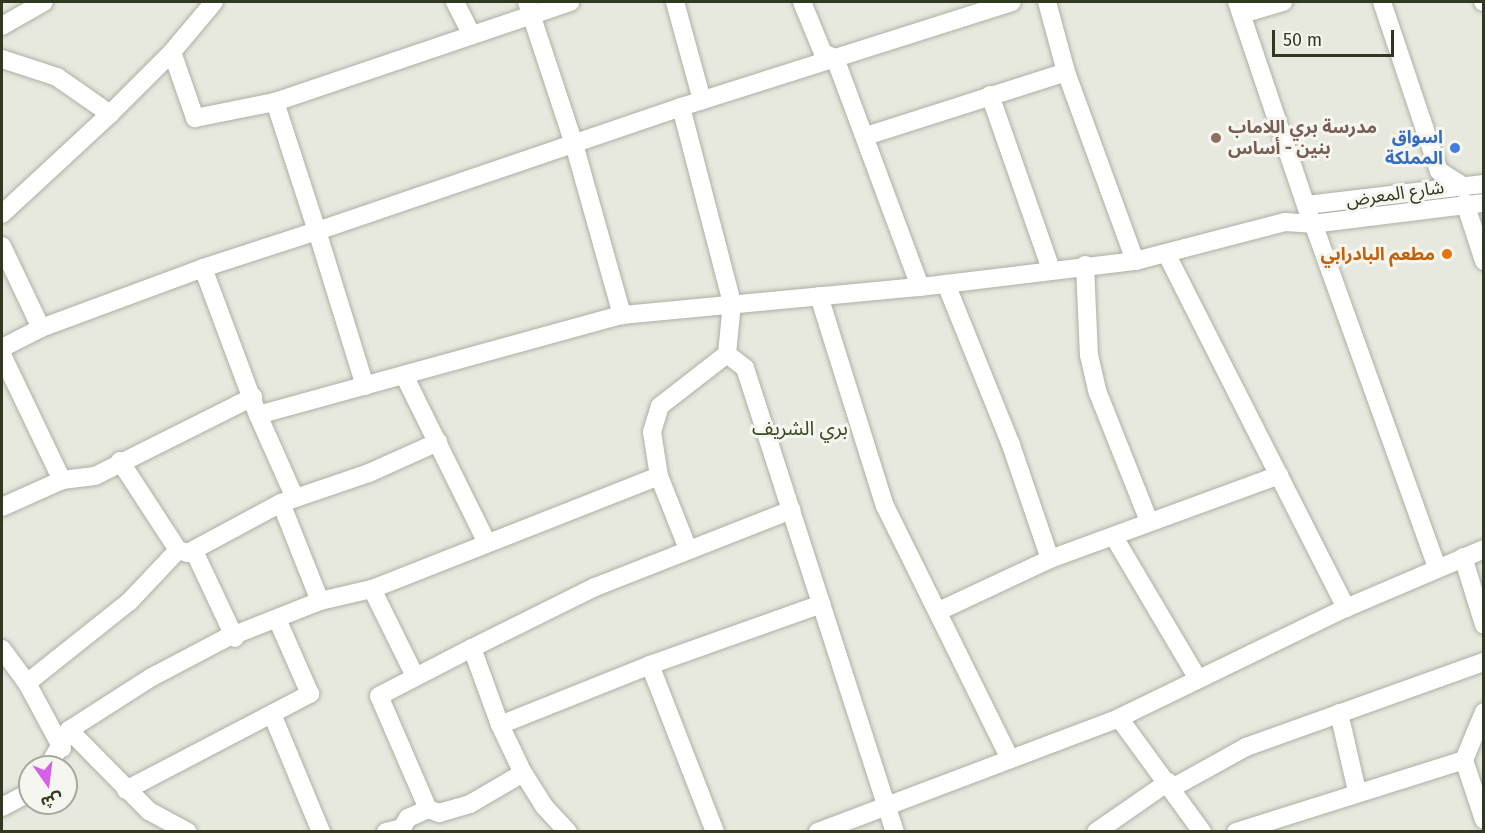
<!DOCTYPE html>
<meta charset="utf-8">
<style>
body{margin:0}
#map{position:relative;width:1485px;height:833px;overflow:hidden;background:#e7e9df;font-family:"Fira Sans","Noto Sans Arabic",sans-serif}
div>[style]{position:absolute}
.roads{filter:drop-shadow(0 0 2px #acb0a3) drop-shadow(0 0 2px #acb0a3)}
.minor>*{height:18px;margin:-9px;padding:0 9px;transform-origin:9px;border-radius:9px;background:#fff}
.secondary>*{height:18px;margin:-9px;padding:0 9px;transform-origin:9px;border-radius:9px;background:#fff}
.dots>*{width:16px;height:16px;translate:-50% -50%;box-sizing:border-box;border:3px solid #f5f6ef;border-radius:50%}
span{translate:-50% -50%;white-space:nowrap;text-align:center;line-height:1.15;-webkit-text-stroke:6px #f5f6ef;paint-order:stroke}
.education-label{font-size:18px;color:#785e54;font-weight:700}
.left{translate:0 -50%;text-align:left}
.shop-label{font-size:18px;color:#366cbe;font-weight:700}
.right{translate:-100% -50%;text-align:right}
.street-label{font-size:18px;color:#303822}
.food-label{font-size:18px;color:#c56008;font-weight:700}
.neighbourhood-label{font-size:20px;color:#38481f}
.frame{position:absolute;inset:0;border:3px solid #303822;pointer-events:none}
.north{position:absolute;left:18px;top:755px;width:60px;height:60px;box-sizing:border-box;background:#f5f6ef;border:2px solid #a6aa9d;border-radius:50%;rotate:166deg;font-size:16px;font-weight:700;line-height:24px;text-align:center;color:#303822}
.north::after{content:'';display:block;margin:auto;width:21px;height:27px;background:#d560e7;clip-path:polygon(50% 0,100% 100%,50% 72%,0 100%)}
.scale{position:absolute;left:1272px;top:30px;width:122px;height:27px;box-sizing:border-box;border:3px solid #303822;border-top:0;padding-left:8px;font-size:18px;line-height:21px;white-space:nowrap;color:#303822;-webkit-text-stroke:4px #f5f6ef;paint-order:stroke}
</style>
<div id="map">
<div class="roads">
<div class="minor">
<i style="left:455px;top:2px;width:37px;rotate:63deg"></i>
<i style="left:527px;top:2px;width:150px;rotate:71.7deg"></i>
<i style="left:574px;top:144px;width:178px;rotate:74.3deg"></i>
<i style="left:675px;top:2px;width:102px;rotate:74.6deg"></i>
<i style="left:802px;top:2px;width:55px;rotate:67.6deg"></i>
<i style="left:823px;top:53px;width:13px;rotate:23deg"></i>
<i style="left:835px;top:58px;width:244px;rotate:69.6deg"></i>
<i style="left:1047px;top:2px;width:73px;rotate:74.8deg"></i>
<i style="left:1066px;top:72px;width:201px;rotate:69.9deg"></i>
<i style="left:1382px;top:2px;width:178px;rotate:71.4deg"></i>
<i style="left:1439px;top:171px;width:26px;rotate:32deg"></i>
<i style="left:1483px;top:2px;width:1px"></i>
<i style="left:1242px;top:14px;width:43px;rotate:-16.3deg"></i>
<i style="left:2px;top:26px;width:48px;rotate:-29.7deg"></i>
<i style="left:172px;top:52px;width:70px;rotate:70.8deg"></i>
<i style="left:195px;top:118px;width:82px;rotate:-11.3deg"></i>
<i style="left:2px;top:59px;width:58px;rotate:18.1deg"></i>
<i style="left:57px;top:77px;width:65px;rotate:34.9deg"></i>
<i style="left:990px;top:95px;width:184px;rotate:70.7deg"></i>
<i style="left:681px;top:107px;width:203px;rotate:75.4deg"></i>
<i style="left:732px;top:303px;width:51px;rotate:95.6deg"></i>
<i style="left:727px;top:354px;width:23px;rotate:38deg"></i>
<i style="left:745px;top:368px;width:488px;rotate:72.1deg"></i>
<i style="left:866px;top:136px;width:210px;rotate:-17.7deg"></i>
<i style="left:1465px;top:203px;width:61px;rotate:71.9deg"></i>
<i style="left:2px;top:214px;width:147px;rotate:-42.8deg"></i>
<i style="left:110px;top:114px;width:88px;rotate:-45deg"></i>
<i style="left:172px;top:52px;width:65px;rotate:-50deg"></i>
<i style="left:1313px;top:223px;width:367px;rotate:70.2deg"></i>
<i style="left:2px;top:246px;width:91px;rotate:64.6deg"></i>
<i style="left:1167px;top:255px;width:396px;rotate:63.1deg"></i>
<i style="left:1085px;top:265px;width:90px;rotate:87.5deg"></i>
<i style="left:1089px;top:355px;width:39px;rotate:77deg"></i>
<i style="left:1098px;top:393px;width:138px;rotate:68.3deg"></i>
<i style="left:203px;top:268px;width:157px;rotate:69.5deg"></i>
<i style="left:258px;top:415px;width:91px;rotate:66deg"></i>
<i style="left:946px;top:284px;width:174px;rotate:68deg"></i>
<i style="left:1011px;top:445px;width:120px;rotate:71.1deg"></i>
<i style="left:819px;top:296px;width:220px;rotate:72.6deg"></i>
<i style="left:885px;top:506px;width:282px;rotate:63.7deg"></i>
<i style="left:2px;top:348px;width:44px;rotate:-27.1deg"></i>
<i style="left:41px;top:328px;width:173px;rotate:-20.3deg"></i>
<i style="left:203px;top:268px;width:120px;rotate:-18deg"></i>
<i style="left:317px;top:231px;width:136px;rotate:-108deg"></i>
<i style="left:275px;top:102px;width:312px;rotate:-18.7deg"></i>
<i style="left:2px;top:355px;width:139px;rotate:64.4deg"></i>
<i style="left:404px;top:375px;width:187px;rotate:63.7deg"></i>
<i style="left:365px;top:386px;width:162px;rotate:-107.2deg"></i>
<i style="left:317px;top:231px;width:385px;rotate:-18.8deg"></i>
<i style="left:681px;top:107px;width:347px;rotate:-17.6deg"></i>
<i style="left:258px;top:415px;width:377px;rotate:-15.4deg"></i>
<i style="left:622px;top:315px;width:299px;rotate:-5.4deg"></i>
<i style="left:920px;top:287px;width:217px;rotate:-6.9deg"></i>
<i style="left:1135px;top:261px;width:155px;rotate:-14.6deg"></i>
<i style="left:1285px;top:222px;width:27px;rotate:4deg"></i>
<i style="left:120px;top:461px;width:106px;rotate:56.9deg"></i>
<i style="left:178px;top:550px;width:10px;rotate:17deg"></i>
<i style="left:188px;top:553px;width:106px;rotate:-28.3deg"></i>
<i style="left:281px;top:503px;width:93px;rotate:-18.8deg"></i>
<i style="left:369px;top:473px;width:76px;rotate:-24.2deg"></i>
<i style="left:281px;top:503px;width:105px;rotate:68.3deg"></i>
<i style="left:2px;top:507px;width:66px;rotate:-24.2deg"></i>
<i style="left:62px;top:480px;width:33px;rotate:-7deg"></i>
<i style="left:95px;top:476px;width:177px;rotate:-26.6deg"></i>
<i style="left:1114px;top:537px;width:165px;rotate:59.4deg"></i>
<i style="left:688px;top:549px;width:79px;rotate:-111.7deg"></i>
<i style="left:659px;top:476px;width:45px;rotate:-99deg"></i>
<i style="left:652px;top:432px;width:27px;rotate:-73deg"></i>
<i style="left:660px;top:406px;width:85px;rotate:-37.8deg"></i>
<i style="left:194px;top:551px;width:96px;rotate:64.8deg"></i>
<i style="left:1463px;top:557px;width:71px;rotate:72.8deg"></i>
<i style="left:372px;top:589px;width:97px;rotate:63.7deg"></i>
<i style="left:939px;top:611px;width:123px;rotate:-25.1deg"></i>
<i style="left:1050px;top:559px;width:244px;rotate:-20.1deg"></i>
<i style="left:2px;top:649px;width:42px;rotate:53.7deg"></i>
<i style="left:27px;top:683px;width:74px;rotate:61.7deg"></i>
<i style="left:650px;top:665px;width:179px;rotate:68.7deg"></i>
<i style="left:27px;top:683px;width:130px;rotate:-38.5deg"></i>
<i style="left:129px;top:602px;width:71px;rotate:-46.7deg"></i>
<i style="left:1484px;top:712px;width:52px;rotate:112.6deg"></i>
<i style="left:1464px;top:760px;width:63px;rotate:71.6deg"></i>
<i style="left:1339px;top:713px;width:80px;rotate:77deg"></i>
<i style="left:272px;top:714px;width:128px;rotate:67.4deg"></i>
<i style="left:1119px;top:718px;width:141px;rotate:53.9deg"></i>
<i style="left:500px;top:725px;width:162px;rotate:-21.8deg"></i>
<i style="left:650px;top:665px;width:182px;rotate:-19.6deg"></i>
<i style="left:69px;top:730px;width:114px;rotate:45.4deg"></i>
<i style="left:149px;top:811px;width:44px;rotate:28.3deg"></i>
<i style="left:48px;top:767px;width:43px;rotate:-60.4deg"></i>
<i style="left:69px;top:730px;width:98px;rotate:-32.6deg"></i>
<i style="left:152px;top:677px;width:81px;rotate:-27.8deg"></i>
<i style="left:224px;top:639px;width:103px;rotate:-21.6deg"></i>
<i style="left:320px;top:601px;width:53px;rotate:-13deg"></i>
<i style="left:372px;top:589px;width:308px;rotate:-21.5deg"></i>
<i style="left:1172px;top:788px;width:85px;rotate:-29deg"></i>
<i style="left:1246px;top:747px;width:253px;rotate:-19.7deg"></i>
<i style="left:126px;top:790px;width:208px;rotate:-27.6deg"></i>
<i style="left:310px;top:694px;width:80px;rotate:-113.7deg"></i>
<i style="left:2px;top:807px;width:32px;rotate:-28deg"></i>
<i style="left:428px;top:809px;width:123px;rotate:-113.4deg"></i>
<i style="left:379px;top:696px;width:105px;rotate:-27.3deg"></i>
<i style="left:386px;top:832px;width:16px;rotate:-14deg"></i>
<i style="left:402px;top:828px;width:12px;rotate:-59deg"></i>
<i style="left:408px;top:818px;width:22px;rotate:-24deg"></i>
<i style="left:428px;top:809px;width:12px;rotate:20deg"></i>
<i style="left:439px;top:813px;width:32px;rotate:-16deg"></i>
<i style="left:470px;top:804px;width:61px;rotate:-30.3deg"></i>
<i style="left:568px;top:832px;width:35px;rotate:-133deg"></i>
<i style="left:544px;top:806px;width:39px;rotate:-122deg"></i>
<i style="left:523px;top:773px;width:53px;rotate:-115.6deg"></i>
<i style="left:500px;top:725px;width:82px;rotate:-110deg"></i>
<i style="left:472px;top:648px;width:137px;rotate:-26.4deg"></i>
<i style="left:595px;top:587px;width:211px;rotate:-21.4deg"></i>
<i style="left:818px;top:832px;width:322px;rotate:-20.7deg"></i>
<i style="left:1119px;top:718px;width:252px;rotate:-25.9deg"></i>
<i style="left:1346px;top:608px;width:150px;rotate:-23.1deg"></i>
<i style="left:1096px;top:832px;width:88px;rotate:-34.8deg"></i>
<i style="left:1236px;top:832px;width:239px;rotate:-17.5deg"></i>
</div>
<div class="secondary">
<i style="left:1237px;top:2px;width:234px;rotate:71.3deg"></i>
<i style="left:1312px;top:224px;width:173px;rotate:-7deg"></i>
<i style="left:1307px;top:205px;width:178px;rotate:-6.8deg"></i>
</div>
</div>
<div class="dots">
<i style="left:1216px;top:138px;background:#8d6e63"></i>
<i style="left:1455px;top:148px;background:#3f7fe0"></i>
<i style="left:1447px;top:254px;background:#e8710a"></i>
</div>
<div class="education-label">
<span class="left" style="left:1228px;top:138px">مدرسة بري اللاماب<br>بنين - أساس</span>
</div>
<div class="shop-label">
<span class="right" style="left:1443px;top:148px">اسواق<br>المملكة</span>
</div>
<div class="street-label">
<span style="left:1395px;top:194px;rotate:-8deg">شارع المعرض</span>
</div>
<div class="food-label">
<span class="right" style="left:1435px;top:254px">مطعم البادرابي</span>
</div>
<div class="neighbourhood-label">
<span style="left:800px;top:428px">بري الشريف</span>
</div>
<div class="frame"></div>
<div class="north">ش</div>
<div class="scale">50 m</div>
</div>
